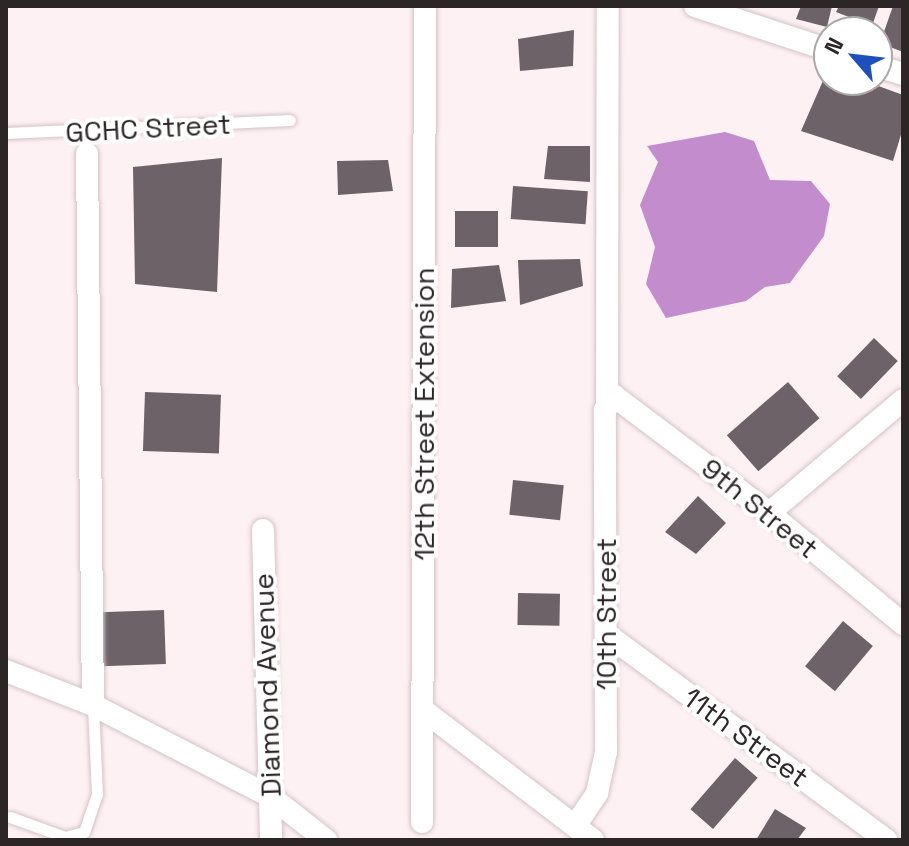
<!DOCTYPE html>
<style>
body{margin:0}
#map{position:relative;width:909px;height:846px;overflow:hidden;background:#fef1f4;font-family:"Space Grotesk",sans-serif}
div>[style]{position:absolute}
.water>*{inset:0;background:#c38dcd}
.building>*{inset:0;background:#6e6269;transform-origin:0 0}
.roads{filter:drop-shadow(0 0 2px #d3c3c7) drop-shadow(0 0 2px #d3c3c7)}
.lane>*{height:11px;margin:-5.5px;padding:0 5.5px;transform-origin:5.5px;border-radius:5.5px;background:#fff}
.street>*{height:22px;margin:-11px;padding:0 11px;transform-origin:11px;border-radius:11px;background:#fff}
span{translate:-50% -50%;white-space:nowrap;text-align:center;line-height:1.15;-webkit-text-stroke:8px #fff;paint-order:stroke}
.street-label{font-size:28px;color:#2c2627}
.frame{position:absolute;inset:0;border:8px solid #2c2627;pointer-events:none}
.north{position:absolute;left:813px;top:16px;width:80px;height:80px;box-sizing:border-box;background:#fff;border:2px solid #aba8a9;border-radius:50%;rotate:298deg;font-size:22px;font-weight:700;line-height:32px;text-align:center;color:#2c2627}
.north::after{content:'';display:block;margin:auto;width:28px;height:36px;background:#1f4fbc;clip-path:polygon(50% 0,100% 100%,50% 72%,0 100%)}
</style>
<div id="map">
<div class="water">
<i style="clip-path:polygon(725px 132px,754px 141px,770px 180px,811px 181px,830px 204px,824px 236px,790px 283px,765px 287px,746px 301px,666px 318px,646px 284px,655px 247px,640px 205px,658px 162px,647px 146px)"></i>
</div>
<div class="building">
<i style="clip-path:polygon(801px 6px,832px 6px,827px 27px,796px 19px)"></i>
<i style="clip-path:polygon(839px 6px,879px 6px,872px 26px,836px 12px)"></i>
<i style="clip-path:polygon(893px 6px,903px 6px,903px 52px,880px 43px)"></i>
<i style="clip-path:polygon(574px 30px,573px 66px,520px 71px,518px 39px)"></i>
<i style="clip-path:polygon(829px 67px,829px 80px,862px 80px,903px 95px,903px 128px,893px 161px,801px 131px)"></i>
<i style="clip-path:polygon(548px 146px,590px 146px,590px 182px,544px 179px)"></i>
<i style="clip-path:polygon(222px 158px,217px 292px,135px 284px,133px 167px)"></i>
<i style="clip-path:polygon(388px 160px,393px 191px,338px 195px,337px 161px)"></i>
<i style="left:513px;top:186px;width:75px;height:33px;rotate:4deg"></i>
<i style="left:455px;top:211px;width:43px;height:36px"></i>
<i style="clip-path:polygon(580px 259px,583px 286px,520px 305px,518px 260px)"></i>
<i style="clip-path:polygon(499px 265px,506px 301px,451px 308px,452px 269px)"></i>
<i style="left:874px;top:338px;width:33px;height:53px;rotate:44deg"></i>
<i style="left:788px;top:382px;width:48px;height:81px;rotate:49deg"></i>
<i style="left:145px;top:392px;width:76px;height:59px;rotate:2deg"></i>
<i style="left:513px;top:480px;width:51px;height:35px;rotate:6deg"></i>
<i style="clip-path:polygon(698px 496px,726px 523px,696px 554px,665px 532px)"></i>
<i style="left:518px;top:593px;width:42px;height:32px;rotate:1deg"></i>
<i style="left:164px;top:610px;width:54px;height:64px;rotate:88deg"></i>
<i style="left:843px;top:621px;width:39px;height:59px;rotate:40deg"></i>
<i style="left:735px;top:758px;width:30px;height:68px;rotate:41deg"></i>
<i style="clip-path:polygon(775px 809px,806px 828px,797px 840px,756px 840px)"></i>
</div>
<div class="roads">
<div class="lane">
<i style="left:6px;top:133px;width:284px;rotate:-2.6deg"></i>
<i style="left:10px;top:817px;width:59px;rotate:20deg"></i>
<i style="left:65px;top:837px;width:20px;rotate:-15deg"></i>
<i style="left:84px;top:832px;width:40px;rotate:-71.1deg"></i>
<i style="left:97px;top:794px;width:88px;rotate:-92.6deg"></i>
</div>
<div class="street">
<i style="left:695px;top:6px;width:141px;rotate:18.2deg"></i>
<i style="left:877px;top:66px;width:27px;rotate:17deg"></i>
<i style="left:87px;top:154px;width:551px;rotate:89.38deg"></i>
<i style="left:607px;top:402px;width:396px;rotate:-89.9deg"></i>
<i style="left:769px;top:513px;width:175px;rotate:-40.1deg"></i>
<i style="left:263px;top:530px;width:310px;rotate:88.5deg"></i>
<i style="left:606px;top:634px;width:348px;rotate:36.3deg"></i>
<i style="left:6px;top:671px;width:93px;rotate:21.3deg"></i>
<i style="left:93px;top:705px;width:200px;rotate:27.3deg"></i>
<i style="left:271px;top:797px;width:70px;rotate:38deg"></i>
<i style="left:423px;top:710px;width:214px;rotate:37.4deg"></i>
<i style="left:422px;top:822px;width:816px;rotate:-89.79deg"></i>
<i style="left:575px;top:826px;width:40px;rotate:-56deg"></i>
<i style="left:597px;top:793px;width:42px;rotate:-77.6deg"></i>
<i style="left:606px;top:752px;width:342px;rotate:-90.2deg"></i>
<i style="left:605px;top:410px;width:17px;rotate:-57deg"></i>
<i style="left:614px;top:396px;width:194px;rotate:37deg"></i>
<i style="left:769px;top:513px;width:174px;rotate:39.6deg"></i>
</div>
</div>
<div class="street-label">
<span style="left:148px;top:128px;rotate:-3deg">GCHC Street</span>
<span style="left:424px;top:414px;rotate:-90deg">12th Street Extension</span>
<span style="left:760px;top:508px;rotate:39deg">9th Street</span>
<span style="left:606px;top:614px;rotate:-90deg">10th Street</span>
<span style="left:267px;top:685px;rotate:-92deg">Diamond Avenue</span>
<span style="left:746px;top:737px;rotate:36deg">11th Street</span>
</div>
<div class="frame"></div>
<div class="north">N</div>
</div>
